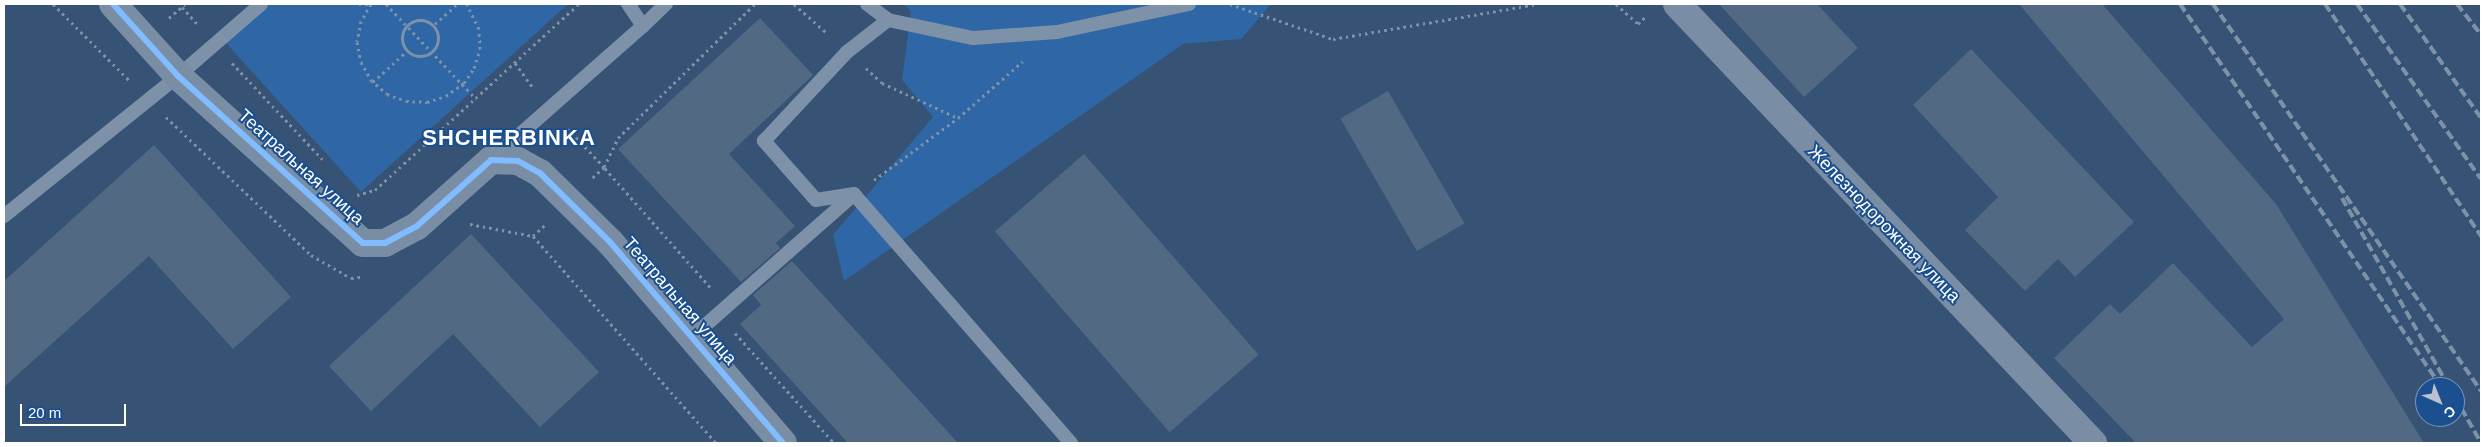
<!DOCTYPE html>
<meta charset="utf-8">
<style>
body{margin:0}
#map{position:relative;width:2485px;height:447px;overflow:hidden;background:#365274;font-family:Arial,sans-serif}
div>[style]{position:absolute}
.green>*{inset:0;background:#2f66a5}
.building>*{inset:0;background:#526984;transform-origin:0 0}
.path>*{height:3px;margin-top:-1.5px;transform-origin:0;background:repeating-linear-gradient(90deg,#7d92a8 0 2.5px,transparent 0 6.5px)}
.path>.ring{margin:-1.5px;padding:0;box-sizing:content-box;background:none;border:3px solid #7d92a8;border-radius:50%}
.lane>*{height:14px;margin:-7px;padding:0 7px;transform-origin:7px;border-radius:7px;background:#7d92a8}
.secondary>*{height:28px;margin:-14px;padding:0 14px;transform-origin:14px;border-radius:14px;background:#798da4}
.rail>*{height:4px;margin-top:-2px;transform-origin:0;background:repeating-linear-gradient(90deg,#7e92a7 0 9px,transparent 0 13px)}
.cycleway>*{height:6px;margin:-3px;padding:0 3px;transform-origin:3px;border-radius:3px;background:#80bcff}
span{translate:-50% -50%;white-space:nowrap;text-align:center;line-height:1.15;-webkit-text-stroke:4px #1b4f8f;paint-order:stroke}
.street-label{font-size:18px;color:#fff}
.district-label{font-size:22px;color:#fff;font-weight:700;letter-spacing:1px}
.frame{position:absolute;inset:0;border:5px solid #fff;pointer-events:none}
.north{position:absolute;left:2415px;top:377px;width:50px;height:50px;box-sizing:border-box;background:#1b4f8f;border:1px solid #7695bc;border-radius:50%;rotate:136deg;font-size:14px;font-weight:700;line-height:20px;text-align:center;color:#fff}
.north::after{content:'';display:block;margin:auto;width:18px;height:22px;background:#b9c2ce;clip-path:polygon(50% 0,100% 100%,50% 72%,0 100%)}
.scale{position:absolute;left:20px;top:404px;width:106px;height:22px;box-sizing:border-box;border:2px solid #fff;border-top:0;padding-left:6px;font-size:15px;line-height:18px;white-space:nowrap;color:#fff;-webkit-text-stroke:4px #1b4f8f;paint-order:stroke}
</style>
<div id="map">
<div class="green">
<i style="clip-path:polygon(269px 4px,568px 4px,361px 192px,225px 42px)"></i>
<i style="clip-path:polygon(904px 4px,1271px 4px,1241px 39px,1183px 44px,844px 281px,833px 235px,933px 117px,902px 80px,911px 11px)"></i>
</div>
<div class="building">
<i style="clip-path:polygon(1719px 4px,1817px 4px,1858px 48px,1804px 97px)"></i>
<i style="clip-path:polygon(2019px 4px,2102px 4px,2276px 204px,2424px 443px,2136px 443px,2054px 358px,2110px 304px,2120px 314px,2173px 263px,2252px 347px,2284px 319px)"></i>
<i style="clip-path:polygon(760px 18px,813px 75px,729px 154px,795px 226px,776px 243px,780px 248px,741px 282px,618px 149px)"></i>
<i style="clip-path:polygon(1971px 49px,2134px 222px,2075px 277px,2058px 259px,2025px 291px,1965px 230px,1998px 197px,1913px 105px)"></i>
<i style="left:1388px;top:91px;width:153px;height:55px;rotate:60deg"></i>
<i style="clip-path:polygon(154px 145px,291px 297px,233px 349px,149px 256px,4px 387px,4px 281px)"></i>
<i style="left:1084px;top:154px;width:266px;height:118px;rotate:49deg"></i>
<i style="clip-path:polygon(471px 234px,599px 372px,540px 427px,453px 334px,371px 411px,329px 366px)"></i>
<i style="clip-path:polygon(792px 261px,958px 443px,848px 443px,740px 324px,761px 305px,753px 295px)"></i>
</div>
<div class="path">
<i style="left:53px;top:4px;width:109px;rotate:45deg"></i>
<i style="left:359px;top:4px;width:9px"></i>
<i style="left:371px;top:4px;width:20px;rotate:120deg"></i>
<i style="left:361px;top:21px;width:21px;rotate:101deg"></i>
<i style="left:357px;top:42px;width:20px;rotate:79deg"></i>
<i style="left:361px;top:62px;width:21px;rotate:61deg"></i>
<i style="left:371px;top:80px;width:21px;rotate:41deg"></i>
<i style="left:387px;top:94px;width:20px;rotate:20deg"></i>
<i style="left:406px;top:101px;width:21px;rotate:3deg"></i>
<i style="left:427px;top:102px;width:20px;rotate:-18deg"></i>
<i style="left:446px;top:96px;width:22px;rotate:-36deg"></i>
<i style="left:464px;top:83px;width:18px;rotate:-56deg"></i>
<i style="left:474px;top:68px;width:20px;rotate:-72deg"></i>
<i style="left:480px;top:49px;width:20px;rotate:-93deg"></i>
<i style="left:479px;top:29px;width:28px;rotate:-116deg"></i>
<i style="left:386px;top:4px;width:131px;rotate:46.5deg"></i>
<i style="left:794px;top:4px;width:45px;rotate:41.4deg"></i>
<i style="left:1230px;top:4px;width:109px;rotate:18.8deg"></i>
<i style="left:1333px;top:39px;width:207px;rotate:-9.7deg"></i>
<i style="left:1616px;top:4px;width:30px;rotate:42deg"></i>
<i style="left:1638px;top:24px;width:11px;rotate:-45deg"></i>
<i style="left:182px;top:7px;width:24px;rotate:48deg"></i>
<i style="left:169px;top:18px;width:21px;rotate:-41deg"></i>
<i class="ring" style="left:402px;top:20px;width:33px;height:33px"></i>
<i style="left:435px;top:24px;width:30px;rotate:-42deg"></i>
<i style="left:232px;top:63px;width:132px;rotate:46.8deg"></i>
<i style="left:515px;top:63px;width:32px;rotate:54deg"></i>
<i style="left:866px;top:68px;width:22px;rotate:43deg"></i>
<i style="left:882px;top:83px;width:84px;rotate:24.7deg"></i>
<i style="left:958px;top:118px;width:86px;rotate:-41.2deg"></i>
<i style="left:373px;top:82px;width:45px;rotate:-42.3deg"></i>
<i style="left:166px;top:117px;width:200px;rotate:43.6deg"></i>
<i style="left:311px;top:255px;width:46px;rotate:29.9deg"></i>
<i style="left:351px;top:278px;width:10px;rotate:-6deg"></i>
<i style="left:567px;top:128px;width:54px;rotate:46.5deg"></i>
<i style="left:604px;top:167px;width:18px;rotate:137deg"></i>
<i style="left:874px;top:180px;width:104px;rotate:-36.4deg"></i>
<i style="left:357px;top:195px;width:19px;rotate:-16deg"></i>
<i style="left:375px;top:190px;width:276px;rotate:-42.4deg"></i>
<i style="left:470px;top:224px;width:64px;rotate:10.8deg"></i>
<i style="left:533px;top:236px;width:276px;rotate:48.5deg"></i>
<i style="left:533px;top:236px;width:18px;rotate:-43deg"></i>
<i style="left:710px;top:287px;width:160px;rotate:-131.5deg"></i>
<i style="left:604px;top:167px;width:32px;rotate:-64deg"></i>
<i style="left:618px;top:138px;width:192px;rotate:-44.4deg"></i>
<i style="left:735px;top:333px;width:148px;rotate:48deg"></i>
</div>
<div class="lane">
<i style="left:867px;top:4px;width:26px;rotate:37deg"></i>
<i style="left:643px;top:26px;width:32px;rotate:-44deg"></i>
<i style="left:492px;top:159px;width:201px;rotate:-41.4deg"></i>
<i style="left:643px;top:26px;width:27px;rotate:-124deg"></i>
<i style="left:4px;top:216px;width:223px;rotate:-38.8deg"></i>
<i style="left:178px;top:76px;width:110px;rotate:-40.9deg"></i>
<i style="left:692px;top:337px;width:216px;rotate:-41.4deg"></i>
<i style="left:1071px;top:443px;width:330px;rotate:-131.1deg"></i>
<i style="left:854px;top:194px;width:38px;rotate:171deg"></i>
<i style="left:816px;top:200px;width:79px;rotate:-131.4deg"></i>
<i style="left:764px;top:141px;width:122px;rotate:-47deg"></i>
<i style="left:847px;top:52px;width:52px;rotate:-38deg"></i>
<i style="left:888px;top:20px;width:87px;rotate:12deg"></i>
<i style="left:973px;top:38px;width:84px;rotate:-4.1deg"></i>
<i style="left:1057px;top:32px;width:135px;rotate:-12deg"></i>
</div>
<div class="secondary">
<i style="left:113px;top:4px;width:97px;rotate:47.9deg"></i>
<i style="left:178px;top:76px;width:249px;rotate:42.1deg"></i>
<i style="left:363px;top:243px;width:22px"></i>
<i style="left:385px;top:243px;width:36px;rotate:-28deg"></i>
<i style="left:417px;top:226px;width:99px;rotate:-41.7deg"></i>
<i style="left:491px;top:160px;width:27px;rotate:2deg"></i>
<i style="left:518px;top:161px;width:25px;rotate:29deg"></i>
<i style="left:540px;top:173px;width:98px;rotate:44.6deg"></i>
<i style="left:610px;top:242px;width:265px;rotate:49.3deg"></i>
<i style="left:1677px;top:4px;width:605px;rotate:46.54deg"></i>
</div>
<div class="rail">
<i style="left:2180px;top:4px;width:463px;rotate:55.7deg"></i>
<i style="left:2213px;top:4px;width:471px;rotate:55.3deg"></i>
<i style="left:2325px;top:4px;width:280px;rotate:56.1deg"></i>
<i style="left:2357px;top:4px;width:214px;rotate:54.7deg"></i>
<i style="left:2400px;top:4px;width:140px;rotate:54.6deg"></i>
<i style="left:2457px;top:4px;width:39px;rotate:52deg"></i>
<i style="left:2342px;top:198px;width:217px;rotate:60.5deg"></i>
<i style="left:2455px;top:397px;width:53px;rotate:60.5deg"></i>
</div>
<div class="cycleway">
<i style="left:113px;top:4px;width:97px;rotate:47.9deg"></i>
<i style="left:178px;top:76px;width:249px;rotate:42.1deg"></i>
<i style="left:363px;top:243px;width:22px"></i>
<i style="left:385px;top:243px;width:36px;rotate:-28deg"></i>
<i style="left:417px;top:226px;width:99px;rotate:-41.7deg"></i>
<i style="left:491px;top:160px;width:27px;rotate:2deg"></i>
<i style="left:518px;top:161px;width:25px;rotate:29deg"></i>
<i style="left:540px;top:173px;width:98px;rotate:44.6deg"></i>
<i style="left:610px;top:242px;width:265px;rotate:49.3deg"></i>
</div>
<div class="street-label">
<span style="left:301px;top:167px;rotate:42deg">Театральная улица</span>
<span style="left:1884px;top:224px;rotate:46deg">Железнодорожная улица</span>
<span style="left:680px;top:301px;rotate:49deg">Театральная улица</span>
</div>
<div class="district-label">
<span style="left:509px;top:138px">SHCHERBINKA</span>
</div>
<div class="frame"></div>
<div class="north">С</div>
<div class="scale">20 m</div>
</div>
